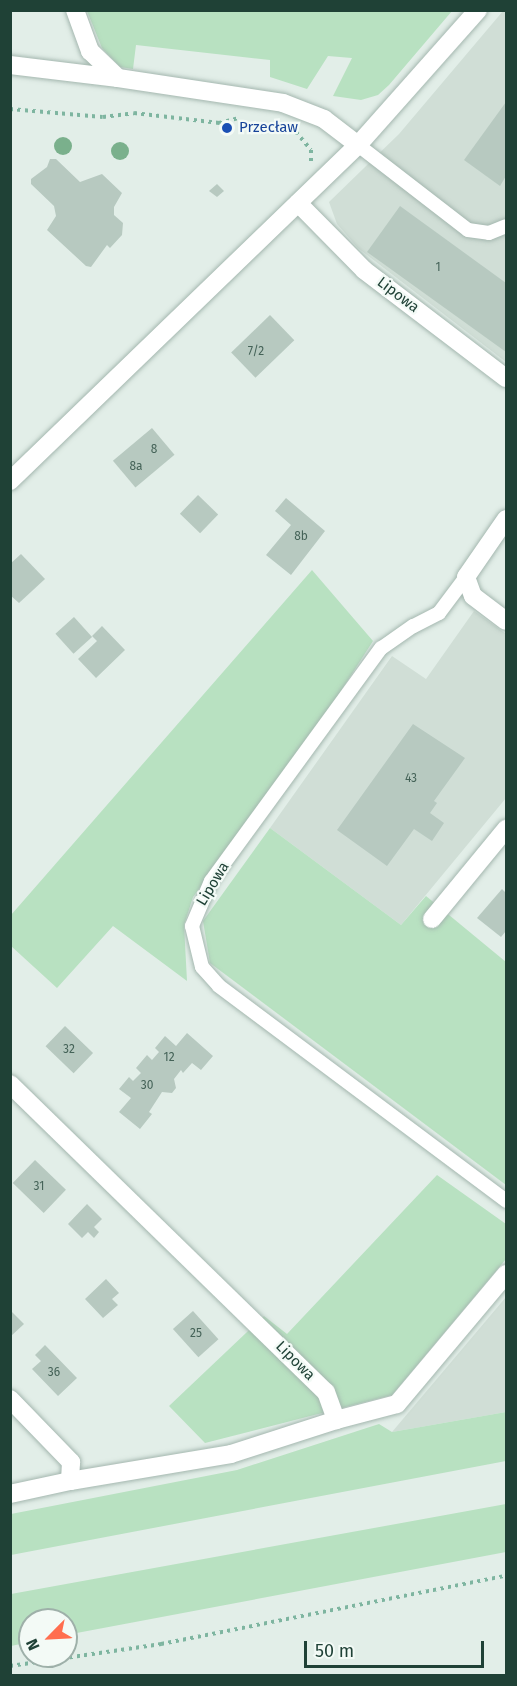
<!DOCTYPE html>
<meta charset="utf-8">
<style>
body{margin:0}
#map{position:relative;width:517px;height:1686px;overflow:hidden;background:#e2eee8;font-family:"Fira Sans",sans-serif}
div>[style]{position:absolute}
.built>*{inset:0;background:#d0ded6}
.green>*{inset:0;background:#b8e1c1}
.building>*{inset:0;background:#b7c9c0;transform-origin:0 0}
.path>*{height:4px;margin-top:-2px;transform-origin:0;background:repeating-linear-gradient(90deg,#7eb5a0 0 3px,transparent 0 7.5px)}
.roads{filter:drop-shadow(0 0 2px #a4b7af) drop-shadow(0 0 2px #a4b7af)}
.service>*{height:14px;margin:-7px;padding:0 7px;transform-origin:7px;border-radius:7px;background:#fff}
.minor>*{height:18px;margin:-9px;padding:0 9px;transform-origin:9px;border-radius:9px;background:#fff}
.tertiary>*{height:18px;margin:-9px;padding:0 9px;transform-origin:9px;border-radius:9px;background:#fff}
.trees>*{width:18px;height:18px;margin:-9px;border-radius:50%;background:#7ab08c}
.dots>*{width:16px;height:16px;translate:-50% -50%;box-sizing:border-box;border:3px solid #f3faf6;border-radius:50%}
span{translate:-50% -50%;white-space:nowrap;text-align:center;line-height:1.15;-webkit-text-stroke:4.5px #f3faf6;paint-order:stroke}
.number-label{font-size:12px;color:#456358}
.number-label span{-webkit-text-stroke-width:0}
.transit-label{font-size:15px;color:#164399}
.left{translate:0 -50%;text-align:left}
.street-label{font-size:15px;color:#1f4136}
.frame{position:absolute;inset:0;border:12px solid #1f4136;pointer-events:none}
.north{position:absolute;left:18px;top:1608px;width:60px;height:60px;box-sizing:border-box;background:#f3faf6;border:2px solid #9eb0a9;border-radius:50%;rotate:246deg;font-size:16px;font-weight:700;line-height:24px;text-align:center;color:#1f4136}
.north::after{content:'';display:block;margin:auto;width:21px;height:27px;background:#ff6e4f;clip-path:polygon(50% 0,100% 100%,50% 72%,0 100%)}
.scale{position:absolute;left:304px;top:1641px;width:180px;height:27px;box-sizing:border-box;border:3px solid #1f4136;border-top:0;padding-left:8px;font-size:18px;line-height:21px;white-space:nowrap;color:#1f4136;-webkit-text-stroke:4px #f3faf6;paint-order:stroke}
</style>
<div id="map">
<div class="built">
<i style="clip-path:polygon(503px 11px,506px 11px,506px 362px,358px 248px,337px 224px,329px 202px,399px 134px)"></i>
<i style="clip-path:polygon(474px 611px,506px 634px,506px 798px,401px 925px,270px 828px,392px 656px,426px 679px)"></i>
<i style="clip-path:polygon(506px 1297px,506px 1412px,392px 1432px)"></i>
</div>
<div class="green">
<i style="clip-path:polygon(87px 11px,452px 11px,389px 85px,378px 95px,361px 100px,333px 96px,352px 58px,328px 56px,307px 89px,270px 77px,270px 60px,136px 45px,133px 69px,120px 67px,102px 48px)"></i>
<i style="clip-path:polygon(312px 570px,373px 641px,305px 747px,193px 897px,184px 925px,187px 981px,113px 926px,57px 988px,11px 946px,11px 915px)"></i>
<i style="clip-path:polygon(270px 828px,401px 925px,426px 896px,506px 962px,506px 1185px,210px 963px,203px 921px)"></i>
<i style="clip-path:polygon(437px 1175px,506px 1224px,506px 1259px,392px 1395px,205px 1443px,169px 1406px,264px 1316px,287px 1334px)"></i>
<i style="clip-path:polygon(506px 1412px,506px 1461px,11px 1555px,11px 1514px,237px 1470px,379px 1424px,392px 1432px)"></i>
<i style="clip-path:polygon(506px 1504px,506px 1552px,66px 1635px,66px 1620px,30px 1620px,30px 1642px,11px 1646px,11px 1594px)"></i>
</div>
<div class="building">
<i style="clip-path:polygon(506px 102px,506px 176px,500px 186px,464px 160px)"></i>
<i style="clip-path:polygon(50px 159px,56px 159px,80px 182px,102px 174px,122px 193px,114px 207px,114px 215px,123px 223px,122px 235px,110px 248px,107px 245px,91px 267px,86px 266px,47px 230px,56px 216px,54px 206px,31px 184px,31px 179px,47px 167px)"></i>
<i style="clip-path:polygon(217px 184px,224px 191px,217px 197px,209px 191px)"></i>
<i style="clip-path:polygon(400px 206px,506px 283px,506px 352px,367px 252px)"></i>
<i style="left:270px;top:315px;width:35px;height:54px;rotate:46deg"></i>
<i style="left:152px;top:428px;width:35px;height:51px;rotate:50deg"></i>
<i style="left:198px;top:495px;width:28px;height:26px;rotate:44deg"></i>
<i style="clip-path:polygon(286px 498px,325px 531px,291px 575px,266px 555px,291px 525px,275px 511px)"></i>
<i style="clip-path:polygon(21px 554px,45px 579px,19px 603px,10px 595px,10px 564px)"></i>
<i style="left:74px;top:617px;width:27px;height:25px;rotate:48deg"></i>
<i style="clip-path:polygon(102px 626px,125px 650px,96px 678px,78px 659px,97px 641px,92px 636px)"></i>
<i style="clip-path:polygon(413px 724px,465px 758px,434px 801px,437px 803px,430px 813px,444px 823px,432px 841px,414px 829px,387px 866px,337px 830px)"></i>
<i style="clip-path:polygon(502px 889px,506px 893px,506px 931px,501px 937px,477px 918px)"></i>
<i style="left:65px;top:1026px;width:39px;height:28px;rotate:44deg"></i>
<i style="clip-path:polygon(187px 1033px,213px 1056px,201px 1070px,192px 1063px,183px 1073px,181px 1070px,174px 1079px,176px 1088px,172px 1093px,162px 1092px,149px 1112px,152px 1114px,140px 1129px,119px 1112px,131px 1098px,119px 1089px,129px 1077px,133px 1081px,141px 1073px,136px 1068px,147px 1055px,152px 1060px,159px 1052px,155px 1048px,165px 1036px,176px 1046px)"></i>
<i style="left:35px;top:1160px;width:43px;height:32px;rotate:44deg"></i>
<i style="clip-path:polygon(87px 1204px,102px 1219px,94px 1227px,99px 1232px,94px 1238px,88px 1232px,82px 1238px,68px 1224px)"></i>
<i style="clip-path:polygon(106px 1279px,119px 1293px,112px 1299px,118px 1305px,103px 1318px,85px 1299px)"></i>
<i style="clip-path:polygon(10px 1310px,24px 1324px,10px 1337px)"></i>
<i style="left:193px;top:1311px;width:38px;height:27px;rotate:48deg"></i>
<i style="clip-path:polygon(45px 1345px,77px 1378px,58px 1396px,32px 1369px,41px 1361px,35px 1355px)"></i>
</div>
<div class="path">
<i style="left:10px;top:109px;width:93px;rotate:4.9deg"></i>
<i style="left:103px;top:117px;width:31px;rotate:-7deg"></i>
<i style="left:134px;top:113px;width:86px;rotate:6.7deg"></i>
<i style="left:219px;top:123px;width:21px;rotate:-14deg"></i>
<i style="left:296px;top:132px;width:23px;rotate:50deg"></i>
<i style="left:311px;top:150px;width:11px;rotate:90deg"></i>
<i style="left:10px;top:1666px;width:153px;rotate:-8.3deg"></i>
<i style="left:161px;top:1644px;width:352px;rotate:-11.2deg"></i>
</div>
<div class="roads">
<div class="service">
<i style="left:358px;top:145px;width:139px;rotate:37.7deg"></i>
<i style="left:468px;top:230px;width:21px;rotate:8deg"></i>
<i style="left:489px;top:233px;width:18px;rotate:-22deg"></i>
<i style="left:466px;top:577px;width:45px;rotate:126.9deg"></i>
<i style="left:439px;top:613px;width:29px;rotate:153deg"></i>
<i style="left:413px;top:626px;width:39px;rotate:145deg"></i>
<i style="left:381px;top:648px;width:288px;rotate:126.1deg"></i>
<i style="left:211px;top:881px;width:49px;rotate:112.9deg"></i>
<i style="left:192px;top:926px;width:42px;rotate:76.3deg"></i>
<i style="left:202px;top:967px;width:25px;rotate:48deg"></i>
<i style="left:219px;top:986px;width:359px;rotate:36.8deg"></i>
</div>
<div class="minor">
<i style="left:10px;top:65px;width:109px;rotate:6.9deg"></i>
<i style="left:298px;top:203px;width:94px;rotate:45.4deg"></i>
<i style="left:364px;top:270px;width:178px;rotate:37.3deg"></i>
<i style="left:506px;top:519px;width:70px;rotate:124.6deg"></i>
<i style="left:466px;top:577px;width:20px;rotate:70deg"></i>
<i style="left:473px;top:596px;width:41px;rotate:37.1deg"></i>
<i style="left:432px;top:919px;width:117px;rotate:-50.6deg"></i>
<i style="left:10px;top:1084px;width:441px;rotate:44.3deg"></i>
<i style="left:326px;top:1392px;width:30px;rotate:70deg"></i>
<i style="left:10px;top:1399px;width:88px;rotate:45.9deg"></i>
<i style="left:71px;top:1462px;width:19px;rotate:93deg"></i>
<i style="left:70px;top:1481px;width:61px;rotate:167.8deg"></i>
<i style="left:70px;top:1481px;width:163px;rotate:-9.5deg"></i>
<i style="left:231px;top:1454px;width:110px;rotate:-17.9deg"></i>
<i style="left:336px;top:1420px;width:63px;rotate:-14.7deg"></i>
<i style="left:397px;top:1404px;width:170px;rotate:-50deg"></i>
</div>
<div class="tertiary">
<i style="left:75px;top:10px;width:44px;rotate:69.9deg"></i>
<i style="left:90px;top:51px;width:39px;rotate:44deg"></i>
<i style="left:118px;top:78px;width:167px;rotate:8.6deg"></i>
<i style="left:283px;top:103px;width:44px;rotate:21.3deg"></i>
<i style="left:324px;top:119px;width:43px;rotate:37.4deg"></i>
<i style="left:10px;top:481px;width:484px;rotate:-44deg"></i>
<i style="left:358px;top:145px;width:181px;rotate:-48.4deg"></i>
</div>
</div>
<div class="trees">
<i style="left:63px;top:146px"></i>
<i style="left:120px;top:151px"></i>
</div>
<div class="dots">
<i style="left:227px;top:128px;background:#1a4fb4"></i>
</div>
<div class="number-label">
<span style="left:438px;top:268px">1</span>
<span style="left:256px;top:352px">7/2</span>
<span style="left:154px;top:450px">8</span>
<span style="left:136px;top:467px">8a</span>
<span style="left:301px;top:537px">8b</span>
<span style="left:411px;top:779px">43</span>
<span style="left:69px;top:1050px">32</span>
<span style="left:169px;top:1058px">12</span>
<span style="left:147px;top:1086px">30</span>
<span style="left:39px;top:1187px">31</span>
<span style="left:196px;top:1334px">25</span>
<span style="left:54px;top:1373px">36</span>
</div>
<div class="transit-label">
<span class="left" style="left:239px;top:128px">Przecław</span>
</div>
<div class="street-label">
<span style="left:398px;top:295px;rotate:37deg">Lipowa</span>
<span style="left:213px;top:884px;rotate:-59deg">Lipowa</span>
<span style="left:295px;top:1361px;rotate:45deg">Lipowa</span>
</div>
<div class="frame"></div>
<div class="north">N</div>
<div class="scale">50 m</div>
</div>
